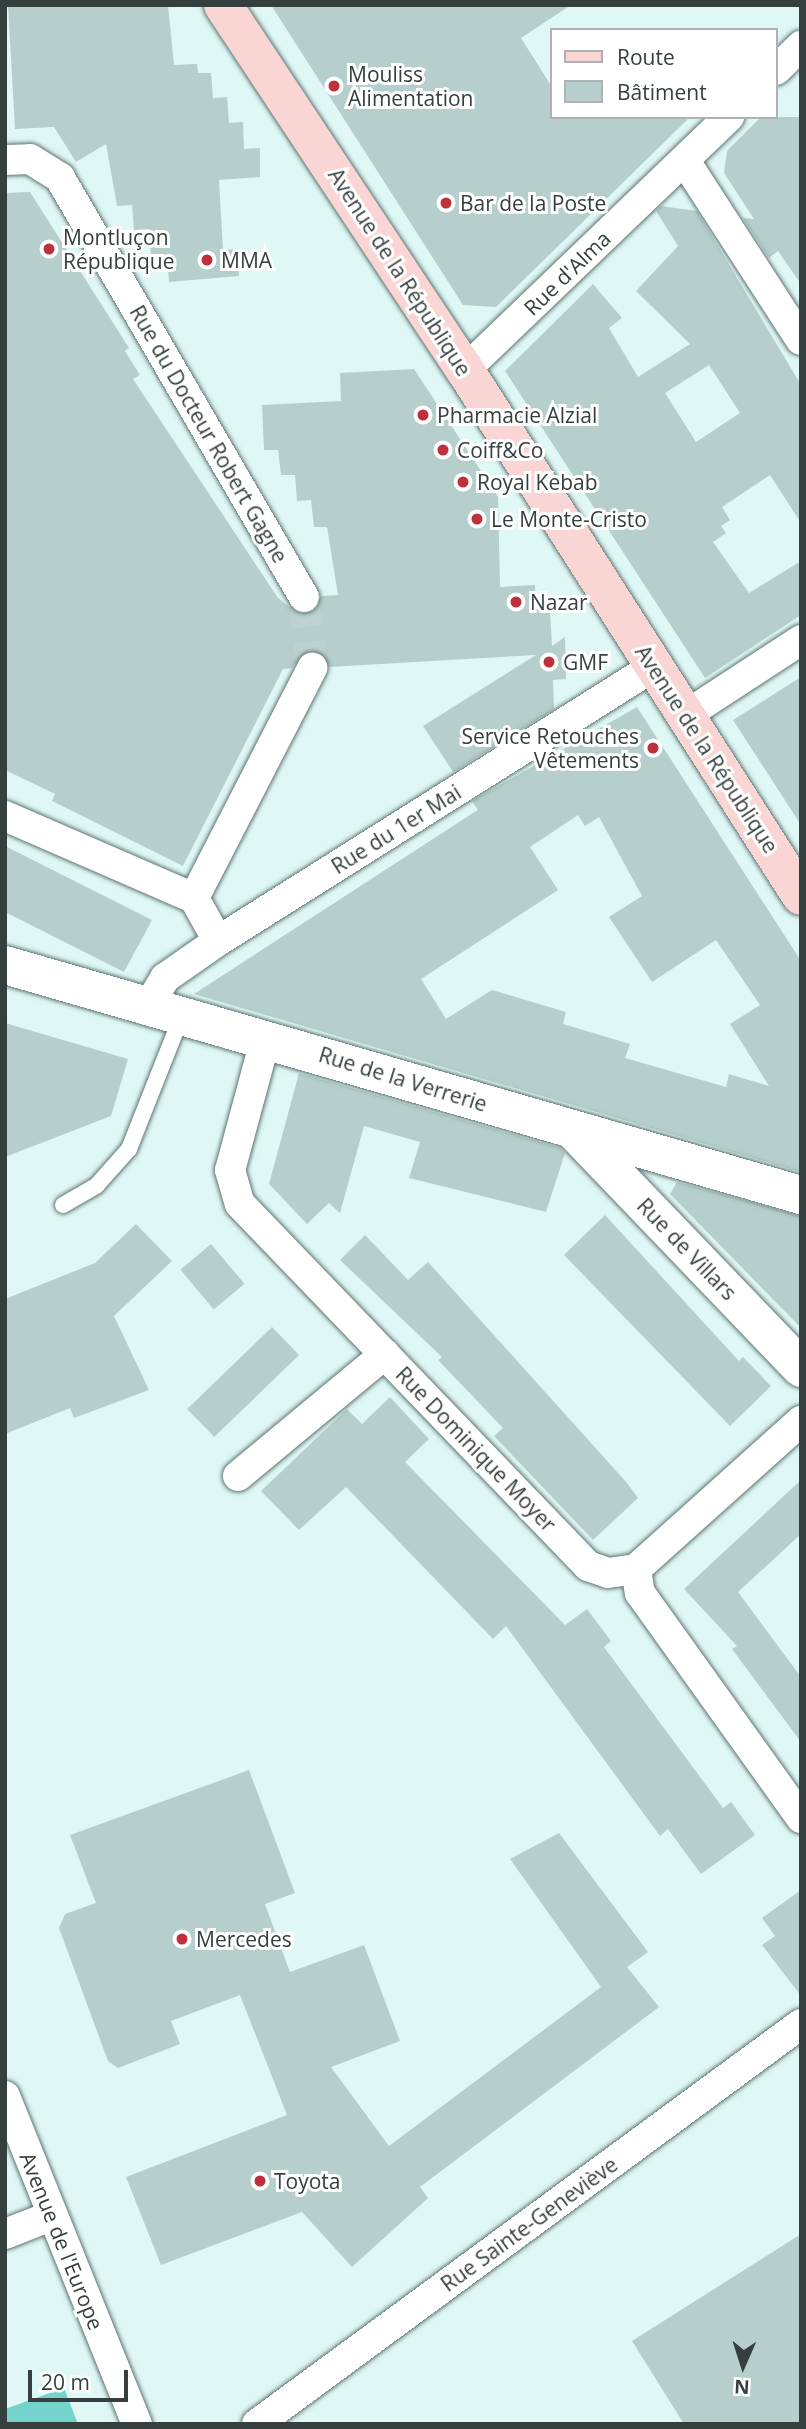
<!DOCTYPE html>
<meta charset="utf-8">
<style>
body{margin:0}
#map{position:relative;width:806px;height:2429px;overflow:hidden;background:#dff8f6;font-family:"Open Sans",sans-serif}
div>[style]{position:absolute}
.green>*{inset:0;background:#75d3cd}
.building>*{inset:0;background:#b6cfcd;transform-origin:0 0}
.minor-tunnel>*{height:30px;margin-top:-15px;transform-origin:0;background:repeating-linear-gradient(90deg,#bdd3d1 0 30px,transparent 0 45px)}
.roads{filter:drop-shadow(0 0 2px #5e7472) drop-shadow(0 0 2px #5e7472)}
.service>*{height:16px;margin:-8px;padding:0 8px;transform-origin:8px;border-radius:8px;background:#fff}
.minor>*{height:30px;margin:-15px;padding:0 15px;transform-origin:15px;border-radius:15px;background:#fff}
.secondary>*{height:38px;margin:-19px;padding:0 19px;transform-origin:19px;border-radius:19px;background:#fff}
.primary>*{height:38px;margin:-19px;padding:0 19px;transform-origin:19px;border-radius:19px;background:#f9d6d4}
.dots>*{width:19px;height:19px;translate:-50% -50%;box-sizing:border-box;border:4px solid #fff;border-radius:50%}
span{translate:-50% -50%;white-space:nowrap;text-align:center;line-height:1.15;-webkit-text-stroke:6px #fff;paint-order:stroke}
.poi-label{font-size:21px;color:#353f3e}
.left{translate:0 -50%;text-align:left}
.right{translate:-100% -50%;text-align:right}
.street-label{font-size:21px;color:#353f3e}
.frame{position:absolute;inset:0;border:7px solid #353f3e;pointer-events:none}
.legend{position:absolute;left:550px;top:28px;width:228px;height:91px;box-sizing:border-box;background:#fff;border:2px solid #aeb2b2;margin:0;padding:9px 12px;list-style:none;font-size:21px;color:#353f3e}
.legend li{display:flex;align-items:center;gap:14px;height:35px}
.legend b{width:35px;border:2px solid #aeb2b2}
.north{position:absolute;left:708px;top:2331px;width:70px;height:70px;-webkit-text-stroke:5px #fff;paint-order:stroke;rotate:183deg;font-size:19px;font-weight:700;line-height:28px;text-align:center;color:#353f3e}
.north::after{content:'';display:block;margin:auto;width:24px;height:32px;background:#353f3e;clip-path:polygon(50% 0,100% 100%,50% 72%,0 100%)}
.scale{position:absolute;left:28px;top:2370px;width:100px;height:32px;box-sizing:border-box;border:4px solid #353f3e;border-top:0;padding-left:9px;font-size:21px;line-height:24px;white-space:nowrap;color:#353f3e;-webkit-text-stroke:5px #fff;paint-order:stroke}
</style>
<div id="map">
<div class="green">
<i style="clip-path:polygon(64px 2388px,78px 2424px,5px 2424px,5px 2409px)"></i>
</div>
<div class="building">
<i style="clip-path:polygon(8px 5px,168px 5px,174px 65px,197px 64px,198px 73px,211px 73px,213px 98px,227px 97px,229px 123px,243px 122px,244px 149px,260px 148px,260px 177px,219px 180px,223px 250px,238px 249px,239px 276px,169px 282px,167px 255px,151px 255px,149px 229px,134px 230px,132px 205px,117px 206px,106px 144px,76px 162px,54px 127px,15px 129px)"></i>
<i style="clip-path:polygon(271px 5px,571px 5px,521px 38px,552px 87px,552px 117px,690px 117px,496px 307px,463px 305px)"></i>
<i style="clip-path:polygon(761px 117px,801px 117px,801px 284px,778px 251px,769px 258px,743px 218px,754px 219px,724px 173px,727px 151px)"></i>
<i style="clip-path:polygon(30px 192px,129px 348px,125px 351px,140px 375px,133px 379px,278px 598px,296px 612px,312px 612px,321px 596px,338px 595px,327px 527px,314px 527px,311px 500px,297px 501px,295px 475px,281px 475px,278px 450px,264px 450px,262px 405px,341px 401px,340px 373px,414px 369px,498px 497px,500px 587px,535px 585px,536px 609px,550px 609px,552px 646px,565px 637px,566px 679px,553px 680px,554px 709px,453px 772px,423px 726px,536px 655px,329px 667px,321px 653px,303px 653px,292px 668px,283px 669px,183px 866px,52px 801px,55px 794px,5px 770px,5px 193px)"></i>
<i style="clip-path:polygon(evenodd,661px 206px,697px 211px,801px 385px,801px 523px,770px 475px,722px 507px,730px 520px,721px 526px,726px 533px,713px 542px,749px 593px,801px 561px,801px 615px,705px 678px,505px 371px,593px 284px,622px 318px,609px 328px,638px 377px,690px 344px,636px 291px,678px 246px,656px 211px,661px 206px,709px 365px,740px 413px,696px 442px,665px 393px,709px 365px)"></i>
<i style="clip-path:polygon(801px 677px,801px 825px,733px 720px)"></i>
<i style="clip-path:polygon(evenodd,637px 707px,801px 961px,801px 1172px,194px 994px,473px 813px,478px 810px,472px 801px,637px 707px,578px 815px,585px 826px,599px 817px,642px 896px,609px 917px,652px 982px,716px 940px,760px 1005px,730px 1024px,769px 1086px,729px 1074px,726px 1087px,625px 1058px,630px 1044px,563px 1024px,566px 1012px,492px 990px,446px 1019px,421px 979px,558px 890px,530px 847px,578px 815px)"></i>
<i style="clip-path:polygon(5px 846px,152px 920px,124px 972px,5px 912px)"></i>
<i style="clip-path:polygon(5px 1023px,128px 1059px,111px 1116px,5px 1157px)"></i>
<i style="clip-path:polygon(299px 1073px,560px 1148px,565px 1153px,546px 1212px,409px 1178px,420px 1142px,364px 1126px,340px 1213px,329px 1203px,307px 1224px,269px 1184px)"></i>
<i style="clip-path:polygon(677px 1182px,801px 1216px,801px 1328px,670px 1194px)"></i>
<i style="clip-path:polygon(605px 1215px,739px 1361px,743px 1357px,771px 1386px,730px 1426px,564px 1255px)"></i>
<i style="clip-path:polygon(136px 1224px,172px 1261px,114px 1316px,149px 1390px,74px 1418px,70px 1408px,5px 1434px,5px 1299px,95px 1263px)"></i>
<i style="clip-path:polygon(365px 1235px,408px 1280px,428px 1262px,627px 1483px,638px 1498px,593px 1540px,494px 1436px,503px 1428px,438px 1360px,442px 1357px,340px 1260px)"></i>
<i style="left:211px;top:1244px;width:52px;height:40px;rotate:50deg"></i>
<i style="left:272px;top:1327px;width:39px;height:118px;rotate:46deg"></i>
<i style="clip-path:polygon(390px 1397px,429px 1439px,405px 1462px,565px 1625px,587px 1609px,611px 1641px,604px 1647px,723px 1808px,731px 1802px,755px 1835px,701px 1874px,668px 1829px,660px 1836px,506px 1626px,493px 1639px,346px 1487px,299px 1530px,261px 1491px,347px 1409px,362px 1424px)"></i>
<i style="clip-path:polygon(801px 1480px,801px 1534px,738px 1592px,801px 1677px,801px 1742px,732px 1649px,737px 1646px,684px 1589px)"></i>
<i style="clip-path:polygon(249px 1770px,295px 1893px,265px 1904px,290px 1972px,364px 1945px,400px 2041px,331px 2067px,389px 2146px,601px 1987px,510px 1859px,559px 1833px,648px 1952px,627px 1967px,659px 2007px,420px 2187px,428px 2198px,352px 2267px,302px 2212px,161px 2265px,126px 2177px,287px 2115px,240px 1995px,171px 2021px,180px 2044px,118px 2068px,108px 2061px,59px 1928px,65px 1914px,96px 1903px,70px 1835px)"></i>
<i style="clip-path:polygon(801px 1890px,801px 1996px,762px 1945px,775px 1936px,762px 1918px)"></i>
<i style="clip-path:polygon(801px 2234px,801px 2424px,684px 2424px,632px 2341px)"></i>
</div>
<div class="minor-tunnel">
<i style="left:304px;top:597px;width:71px;rotate:83.6deg"></i>
</div>
<div class="roads">
<div class="service">
<i style="left:63px;top:1205px;width:39px;rotate:-30deg"></i>
<i style="left:97px;top:1185px;width:48px;rotate:-48.4deg"></i>
<i style="left:129px;top:1149px;width:144px;rotate:-68.4deg"></i>
</div>
<div class="minor">
<i style="left:776px;top:70px;width:35px;rotate:-44deg"></i>
<i style="left:5px;top:160px;width:25px;rotate:-2deg"></i>
<i style="left:30px;top:159px;width:36px;rotate:32deg"></i>
<i style="left:60px;top:178px;width:485px;rotate:59.8deg"></i>
<i style="left:685px;top:161px;width:213px;rotate:57.1deg"></i>
<i style="left:465px;top:370px;width:366px;rotate:-43.8deg"></i>
<i style="left:686px;top:715px;width:137px;rotate:-33.1deg"></i>
<i style="left:5px;top:816px;width:206px;rotate:23.5deg"></i>
<i style="left:194px;top:898px;width:259px;rotate:-62.8deg"></i>
<i style="left:194px;top:898px;width:49px;rotate:60.8deg"></i>
<i style="left:150px;top:1003px;width:29px;rotate:-59deg"></i>
<i style="left:165px;top:978px;width:65px;rotate:-34.9deg"></i>
<i style="left:218px;top:941px;width:514px;rotate:-32.21deg"></i>
<i style="left:266px;top:1037px;width:138px;rotate:105.1deg"></i>
<i style="left:230px;top:1170px;width:35px;rotate:74deg"></i>
<i style="left:240px;top:1204px;width:502px;rotate:46.13deg"></i>
<i style="left:588px;top:1566px;width:21px;rotate:19deg"></i>
<i style="left:608px;top:1573px;width:28px;rotate:-8deg"></i>
<i style="left:636px;top:1569px;width:222px;rotate:-41.9deg"></i>
<i style="left:238px;top:1476px;width:191px;rotate:-39.7deg"></i>
<i style="left:636px;top:1569px;width:24px;rotate:81deg"></i>
<i style="left:640px;top:1593px;width:277px;rotate:54.4deg"></i>
<i style="left:5px;top:2096px;width:354px;rotate:68.1deg"></i>
<i style="left:5px;top:2234px;width:49px;rotate:-21.4deg"></i>
<i style="left:257px;top:2424px;width:675px;rotate:-36.33deg"></i>
</div>
<div class="secondary">
<i style="left:5px;top:965px;width:829px;rotate:16.12deg"></i>
<i style="left:575px;top:1132px;width:327px;rotate:46.2deg"></i>
</div>
<div class="primary">
<i style="left:223px;top:5px;width:438px;rotate:56.5deg"></i>
<i style="left:465px;top:370px;width:624px;rotate:57.43deg"></i>
</div>
</div>
<div class="dots">
<i style="left:334px;top:86px;background:#c0303b"></i>
<i style="left:446px;top:203px;background:#c0303b"></i>
<i style="left:49px;top:249px;background:#c0303b"></i>
<i style="left:207px;top:260px;background:#c0303b"></i>
<i style="left:423px;top:415px;background:#c0303b"></i>
<i style="left:443px;top:450px;background:#c0303b"></i>
<i style="left:463px;top:482px;background:#c0303b"></i>
<i style="left:477px;top:519px;background:#c0303b"></i>
<i style="left:516px;top:602px;background:#c0303b"></i>
<i style="left:549px;top:662px;background:#c0303b"></i>
<i style="left:653px;top:748px;background:#c0303b"></i>
<i style="left:182px;top:1939px;background:#c0303b"></i>
<i style="left:260px;top:2181px;background:#c0303b"></i>
</div>
<div class="poi-label">
<span class="left" style="left:348px;top:86px">Mouliss<br>Alimentation</span>
<span class="left" style="left:460px;top:203px">Bar de la Poste</span>
<span class="left" style="left:63px;top:249px">Montluçon<br>République</span>
<span class="left" style="left:221px;top:260px">MMA</span>
<span class="left" style="left:437px;top:415px">Pharmacie Alzial</span>
<span class="left" style="left:457px;top:450px">Coiff&amp;Co</span>
<span class="left" style="left:477px;top:482px">Royal Kebab</span>
<span class="left" style="left:491px;top:519px">Le Monte-Cristo</span>
<span class="left" style="left:530px;top:602px">Nazar</span>
<span class="left" style="left:563px;top:662px">GMF</span>
<span class="right" style="left:639px;top:748px">Service Retouches<br>Vêtements</span>
<span class="left" style="left:196px;top:1939px">Mercedes</span>
<span class="left" style="left:274px;top:2181px">Toyota</span>
</div>
<div class="street-label">
<span style="left:400px;top:272px;rotate:57deg">Avenue de la République</span>
<span style="left:567px;top:273px;rotate:-44deg">Rue d'Alma</span>
<span style="left:209px;top:434px;rotate:60deg">Rue du Docteur Robert Gagne</span>
<span style="left:707px;top:749px;rotate:57deg">Avenue de la République</span>
<span style="left:396px;top:829px;rotate:-32deg">Rue du 1er Mai</span>
<span style="left:403px;top:1079px;rotate:17deg">Rue de la Verrerie</span>
<span style="left:687px;top:1249px;rotate:46deg">Rue de Villars</span>
<span style="left:476px;top:1449px;rotate:46deg">Rue Dominique Moyer</span>
<span style="left:529px;top:2224px;rotate:-36deg">Rue Sainte-Geneviève</span>
<span style="left:62px;top:2241px;rotate:68deg">Avenue de l'Europe</span>
</div>
<div class="frame"></div>
<ul class="legend">
<li><b style="height:9px;background:#f9d6d4"></b>Route</li>
<li><b style="height:19px;background:#b6cfcd"></b>Bâtiment</li>
</ul>
<div class="north">N</div>
<div class="scale">20 m</div>
</div>
